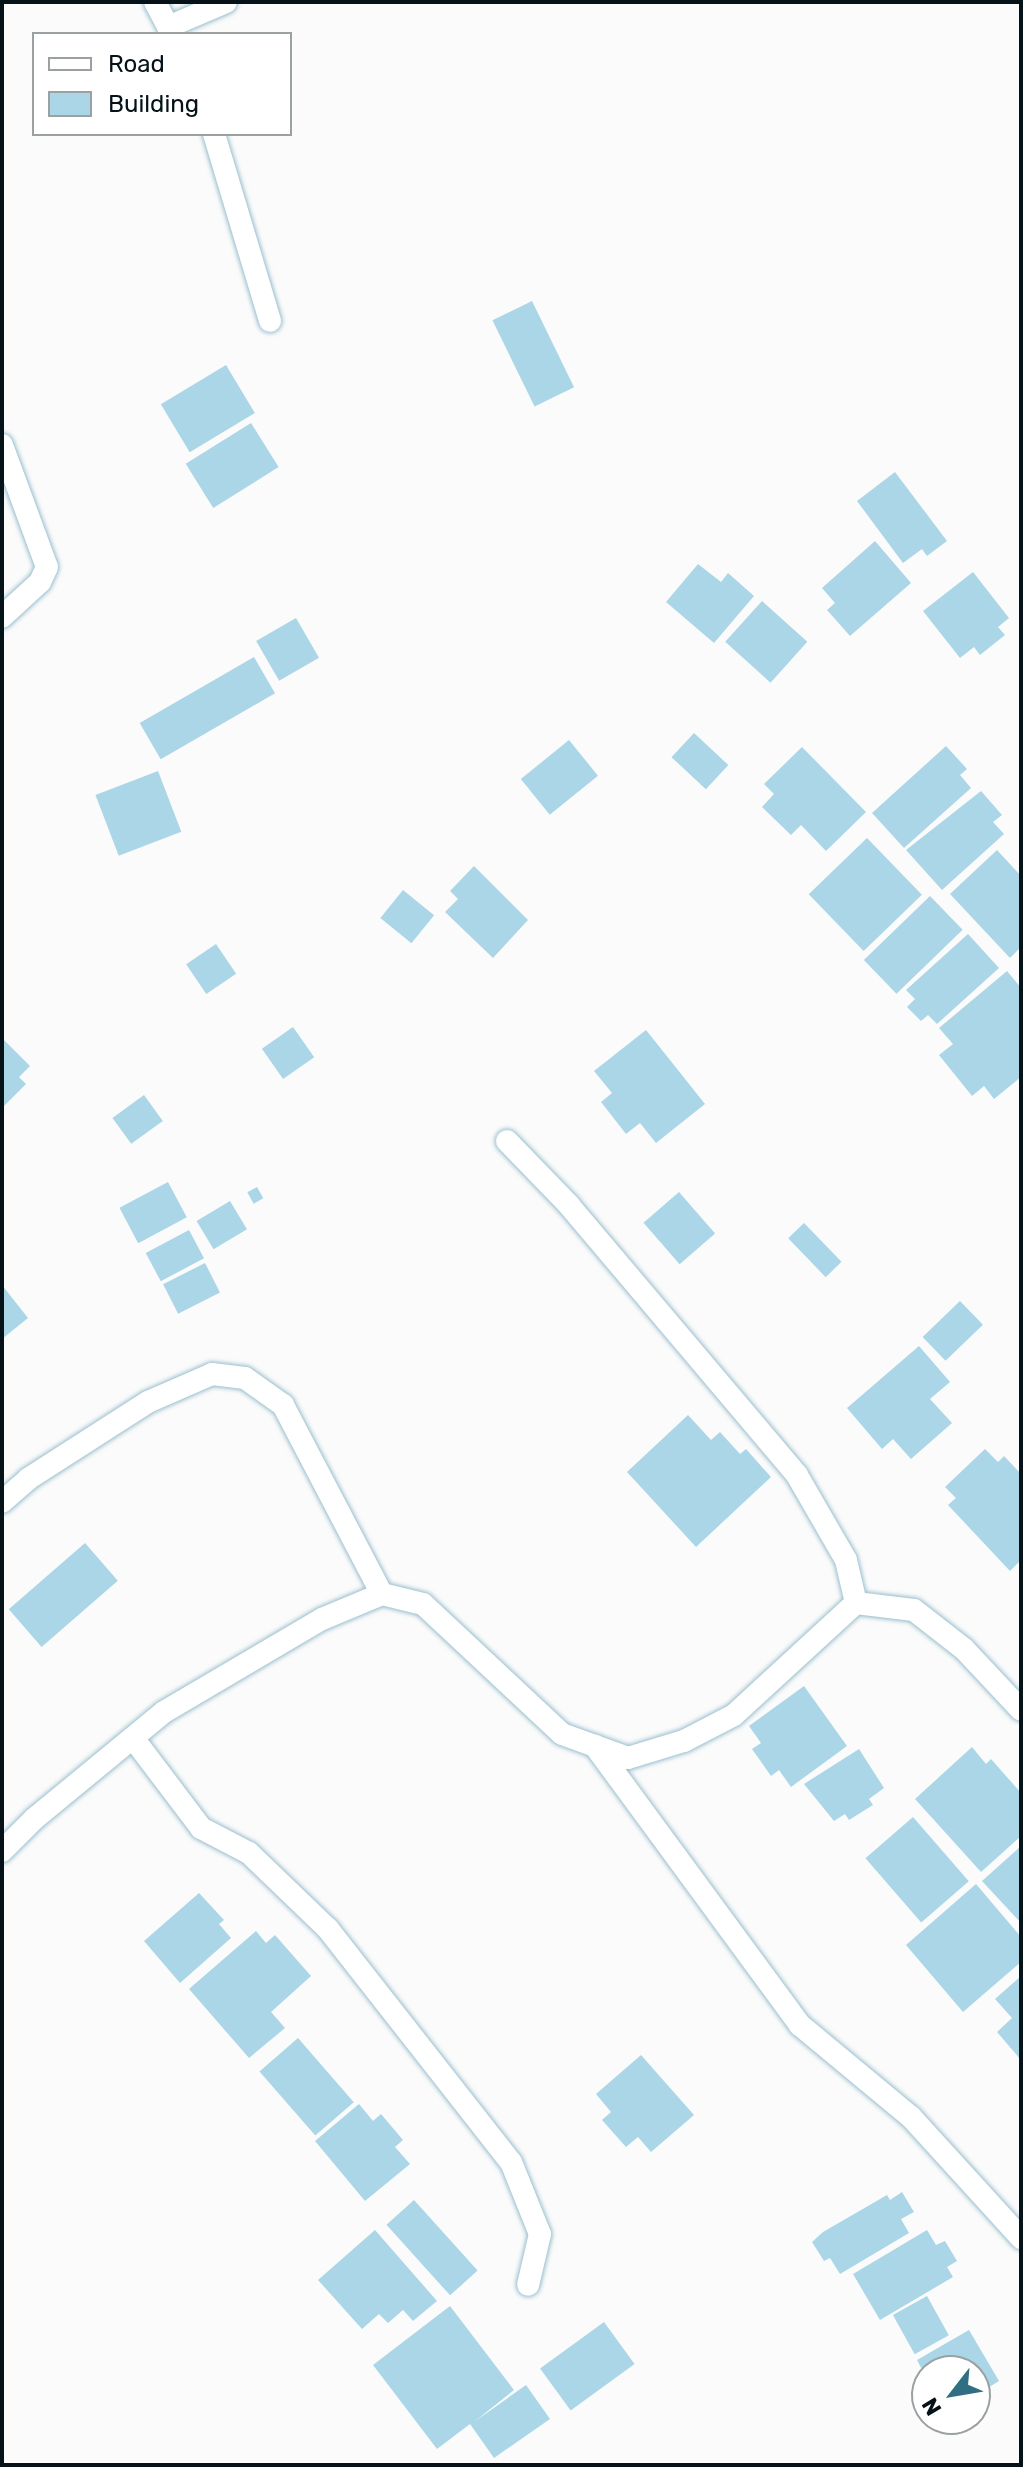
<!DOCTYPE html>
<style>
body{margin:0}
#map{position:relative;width:1023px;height:2467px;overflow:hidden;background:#fbfbfb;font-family:Rubik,sans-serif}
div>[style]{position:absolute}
.building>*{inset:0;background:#aad6e7;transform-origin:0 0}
.roads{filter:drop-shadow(0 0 2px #9abfce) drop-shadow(0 0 2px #9abfce)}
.minor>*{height:22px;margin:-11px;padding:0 11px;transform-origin:11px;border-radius:11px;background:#fff}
span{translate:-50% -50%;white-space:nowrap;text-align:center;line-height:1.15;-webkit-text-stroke:6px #fff;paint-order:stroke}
.frame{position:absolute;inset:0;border:4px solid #051318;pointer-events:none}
.legend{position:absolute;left:32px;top:32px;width:260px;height:104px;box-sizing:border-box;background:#fff;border:2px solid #9ba1a3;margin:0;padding:10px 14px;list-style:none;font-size:24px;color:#051318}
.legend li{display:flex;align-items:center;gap:16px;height:40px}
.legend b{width:40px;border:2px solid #9ba1a3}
.north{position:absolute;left:911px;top:2355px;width:80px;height:80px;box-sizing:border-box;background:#fff;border:2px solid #9ba1a3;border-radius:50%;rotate:239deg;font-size:22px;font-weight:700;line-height:32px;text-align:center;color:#051318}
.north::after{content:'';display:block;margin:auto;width:28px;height:36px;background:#306e84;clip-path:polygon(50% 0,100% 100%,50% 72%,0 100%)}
</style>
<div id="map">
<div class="building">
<i style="left:532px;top:301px;width:96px;height:44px;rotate:64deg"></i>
<i style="left:226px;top:365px;width:56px;height:76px;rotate:59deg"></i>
<i style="left:251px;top:423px;width:52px;height:77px;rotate:58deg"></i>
<i style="clip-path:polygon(895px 472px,947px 541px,927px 556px,922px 549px,903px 563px,857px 501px)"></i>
<i style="clip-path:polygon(875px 541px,911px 583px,850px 636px,827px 610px,835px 603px,822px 588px)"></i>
<i style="clip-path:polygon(698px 564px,721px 582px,728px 573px,754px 596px,714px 643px,666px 602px)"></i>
<i style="clip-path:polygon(973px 572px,1009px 618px,998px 627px,1005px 635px,980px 655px,974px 647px,960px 658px,923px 611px)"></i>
<i style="left:762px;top:601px;width:61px;height:55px;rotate:42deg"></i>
<i style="left:296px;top:618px;width:46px;height:46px;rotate:60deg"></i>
<i style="left:254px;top:657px;width:42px;height:132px;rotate:60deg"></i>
<i style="left:694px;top:733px;width:47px;height:33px;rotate:43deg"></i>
<i style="left:569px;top:740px;width:46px;height:62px;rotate:51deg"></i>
<i style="clip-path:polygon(946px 746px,967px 769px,960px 775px,971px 788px,904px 848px,872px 813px)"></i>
<i style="clip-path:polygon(802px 747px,866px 812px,826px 851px,801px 825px,791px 835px,762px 807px,774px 794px,764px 784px)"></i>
<i style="left:158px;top:771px;width:65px;height:67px;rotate:69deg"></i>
<i style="clip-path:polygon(981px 791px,1002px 815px,993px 822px,1004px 834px,942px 890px,906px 850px)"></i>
<i style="left:867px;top:838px;width:79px;height:81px;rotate:46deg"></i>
<i style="clip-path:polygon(997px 850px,1021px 876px,1021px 947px,1010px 958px,950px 894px)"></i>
<i style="clip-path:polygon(474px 866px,528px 920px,493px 958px,445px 912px,458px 899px,450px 891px)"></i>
<i style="left:403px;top:890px;width:40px;height:36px;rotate:39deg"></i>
<i style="left:930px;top:896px;width:47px;height:92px;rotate:46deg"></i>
<i style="clip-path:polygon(968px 934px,999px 968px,937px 1024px,928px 1015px,921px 1021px,907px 1007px,915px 999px,906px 990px)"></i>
<i style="left:216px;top:944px;width:36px;height:36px;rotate:56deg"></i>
<i style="clip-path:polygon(1007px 971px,1021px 988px,1021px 1077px,994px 1099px,984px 1086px,972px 1096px,939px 1055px,953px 1044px,939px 1028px)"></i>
<i style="left:293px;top:1027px;width:37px;height:38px;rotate:55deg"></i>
<i style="clip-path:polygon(646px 1030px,705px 1104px,656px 1143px,640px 1123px,626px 1134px,601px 1102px,612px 1093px,594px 1071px)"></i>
<i style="clip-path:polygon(2px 1038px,30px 1066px,19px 1077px,26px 1084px,2px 1108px)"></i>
<i style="left:144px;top:1095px;width:32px;height:39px;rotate:54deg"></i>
<i style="left:168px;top:1182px;width:40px;height:55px;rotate:62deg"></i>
<i style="left:257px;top:1187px;width:13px;height:11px;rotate:61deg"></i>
<i style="left:679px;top:1192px;width:55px;height:47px;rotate:49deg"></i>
<i style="left:230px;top:1201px;width:33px;height:39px;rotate:59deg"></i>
<i style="left:804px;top:1223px;width:54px;height:22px;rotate:46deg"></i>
<i style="left:189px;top:1230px;width:32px;height:49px;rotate:62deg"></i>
<i style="left:205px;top:1263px;width:33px;height:47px;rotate:63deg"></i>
<i style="clip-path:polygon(2px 1285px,28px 1318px,2px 1339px)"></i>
<i style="left:960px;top:1301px;width:33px;height:52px;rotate:46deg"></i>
<i style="clip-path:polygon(919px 1346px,950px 1382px,930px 1399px,952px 1423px,911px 1459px,893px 1439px,882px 1449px,847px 1408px)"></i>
<i style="clip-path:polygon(688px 1415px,711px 1440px,720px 1432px,740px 1454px,746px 1449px,771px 1477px,696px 1547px,627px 1472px)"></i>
<i style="clip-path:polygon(985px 1449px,998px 1462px,1004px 1456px,1021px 1474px,1021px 1560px,1010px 1571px,948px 1505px,956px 1498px,945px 1487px)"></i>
<i style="left:85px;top:1543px;width:50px;height:101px;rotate:49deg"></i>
<i style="clip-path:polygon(804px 1686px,847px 1746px,791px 1787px,779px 1770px,771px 1776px,752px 1749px,761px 1743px,749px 1726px)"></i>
<i style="clip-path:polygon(972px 1747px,986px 1764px,991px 1759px,1021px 1793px,1021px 1836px,981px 1872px,915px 1799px)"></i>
<i style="clip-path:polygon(859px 1749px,884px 1788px,869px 1799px,873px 1805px,849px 1820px,845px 1814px,834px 1821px,804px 1784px)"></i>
<i style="left:913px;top:1817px;width:85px;height:63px;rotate:49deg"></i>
<i style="clip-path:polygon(1021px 1846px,1021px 1923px,982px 1881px)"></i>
<i style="clip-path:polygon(976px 1884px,1021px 1937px,1021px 1962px,963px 2012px,906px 1945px)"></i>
<i style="clip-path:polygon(199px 1893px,224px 1920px,219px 1924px,231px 1938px,180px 1983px,144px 1941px)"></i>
<i style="clip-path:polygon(256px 1931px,266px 1943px,275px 1935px,311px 1976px,271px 2012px,285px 2028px,249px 2058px,189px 1989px)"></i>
<i style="clip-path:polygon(1021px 1976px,1021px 2060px,997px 2032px,1012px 2018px,995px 1999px)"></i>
<i style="left:298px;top:2038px;width:85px;height:51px;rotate:49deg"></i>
<i style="clip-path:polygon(641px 2055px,694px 2115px,651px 2152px,638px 2137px,626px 2147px,602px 2120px,611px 2112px,596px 2094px)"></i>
<i style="clip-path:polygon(359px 2104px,373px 2121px,381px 2114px,403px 2140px,395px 2147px,410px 2164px,365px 2201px,315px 2141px)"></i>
<i style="clip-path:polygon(902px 2192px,914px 2212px,901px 2219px,909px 2233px,840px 2274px,830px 2258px,824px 2261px,812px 2242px,823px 2232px,887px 2195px,890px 2200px)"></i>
<i style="left:414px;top:2200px;width:95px;height:37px;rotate:48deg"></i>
<i style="clip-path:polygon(375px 2230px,437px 2301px,413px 2321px,403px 2310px,388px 2323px,379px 2314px,362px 2329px,318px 2280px)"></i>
<i style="clip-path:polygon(927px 2230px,936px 2245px,945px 2241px,957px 2261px,947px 2267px,953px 2277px,880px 2320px,853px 2274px)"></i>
<i style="left:927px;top:2296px;width:45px;height:39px;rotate:61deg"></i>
<i style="clip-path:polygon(450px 2306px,514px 2390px,474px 2422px,526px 2385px,550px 2419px,494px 2458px,470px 2424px,437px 2449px,373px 2365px)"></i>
<i style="left:604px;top:2322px;width:52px;height:79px;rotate:54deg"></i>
<i style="clip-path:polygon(969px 2330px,999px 2381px,981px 2392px,986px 2401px,975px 2408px,975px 2371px,927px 2371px,927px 2379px,917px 2360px)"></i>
</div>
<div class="roads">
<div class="minor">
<i style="left:155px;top:2px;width:36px;rotate:62deg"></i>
<i style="left:168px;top:27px;width:63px;rotate:-23.3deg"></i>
<i style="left:214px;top:134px;width:195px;rotate:73.3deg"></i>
<i style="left:2px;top:445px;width:130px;rotate:69.8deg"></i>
<i style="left:47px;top:567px;width:17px;rotate:115deg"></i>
<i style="left:40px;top:582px;width:52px;rotate:137.4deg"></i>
<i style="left:2px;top:1502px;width:35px;rotate:-41deg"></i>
<i style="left:28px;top:1479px;width:143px;rotate:-32.7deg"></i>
<i style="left:148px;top:1402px;width:70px;rotate:-23.6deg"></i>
<i style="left:212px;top:1374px;width:33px;rotate:7deg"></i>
<i style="left:245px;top:1378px;width:47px;rotate:35.4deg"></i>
<i style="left:283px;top:1405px;width:213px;rotate:62.4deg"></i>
<i style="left:856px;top:1603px;width:58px;rotate:6.9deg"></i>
<i style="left:914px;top:1610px;width:63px;rotate:38deg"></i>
<i style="left:964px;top:1649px;width:83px;rotate:46.9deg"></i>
<i style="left:133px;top:1738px;width:113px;rotate:52.9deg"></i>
<i style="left:201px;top:1828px;width:54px;rotate:27.5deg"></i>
<i style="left:249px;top:1853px;width:110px;rotate:43.9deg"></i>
<i style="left:328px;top:1929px;width:296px;rotate:51.9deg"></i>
<i style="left:511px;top:2162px;width:78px;rotate:68.1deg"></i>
<i style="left:540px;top:2234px;width:52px;rotate:103.2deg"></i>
<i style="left:595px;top:1746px;width:346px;rotate:53.7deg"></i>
<i style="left:800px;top:2025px;width:144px;rotate:39.7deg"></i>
<i style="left:911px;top:2117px;width:164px;rotate:47.7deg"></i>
<i style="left:2px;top:1851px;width:45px;rotate:-45deg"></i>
<i style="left:34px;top:1819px;width:168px;rotate:-39.5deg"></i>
<i style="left:164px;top:1712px;width:183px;rotate:-30.5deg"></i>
<i style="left:322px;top:1619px;width:65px;rotate:-22.6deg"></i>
<i style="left:382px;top:1594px;width:42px;rotate:13.7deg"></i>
<i style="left:423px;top:1604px;width:190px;rotate:43.1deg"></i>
<i style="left:562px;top:1734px;width:70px;rotate:20deg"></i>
<i style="left:628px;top:1758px;width:59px;rotate:-16.9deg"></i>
<i style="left:684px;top:1741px;width:56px;rotate:-27.5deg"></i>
<i style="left:734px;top:1715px;width:166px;rotate:-42.6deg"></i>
<i style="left:856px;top:1603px;width:44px;rotate:-103.1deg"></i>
<i style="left:846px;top:1560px;width:98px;rotate:-120deg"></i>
<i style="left:797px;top:1475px;width:353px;rotate:-130.2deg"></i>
<i style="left:569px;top:1205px;width:89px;rotate:-134.1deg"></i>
</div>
</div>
<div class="frame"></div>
<ul class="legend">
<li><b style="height:10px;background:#fff"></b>Road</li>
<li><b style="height:22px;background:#aad6e7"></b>Building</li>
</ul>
<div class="north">N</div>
</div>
